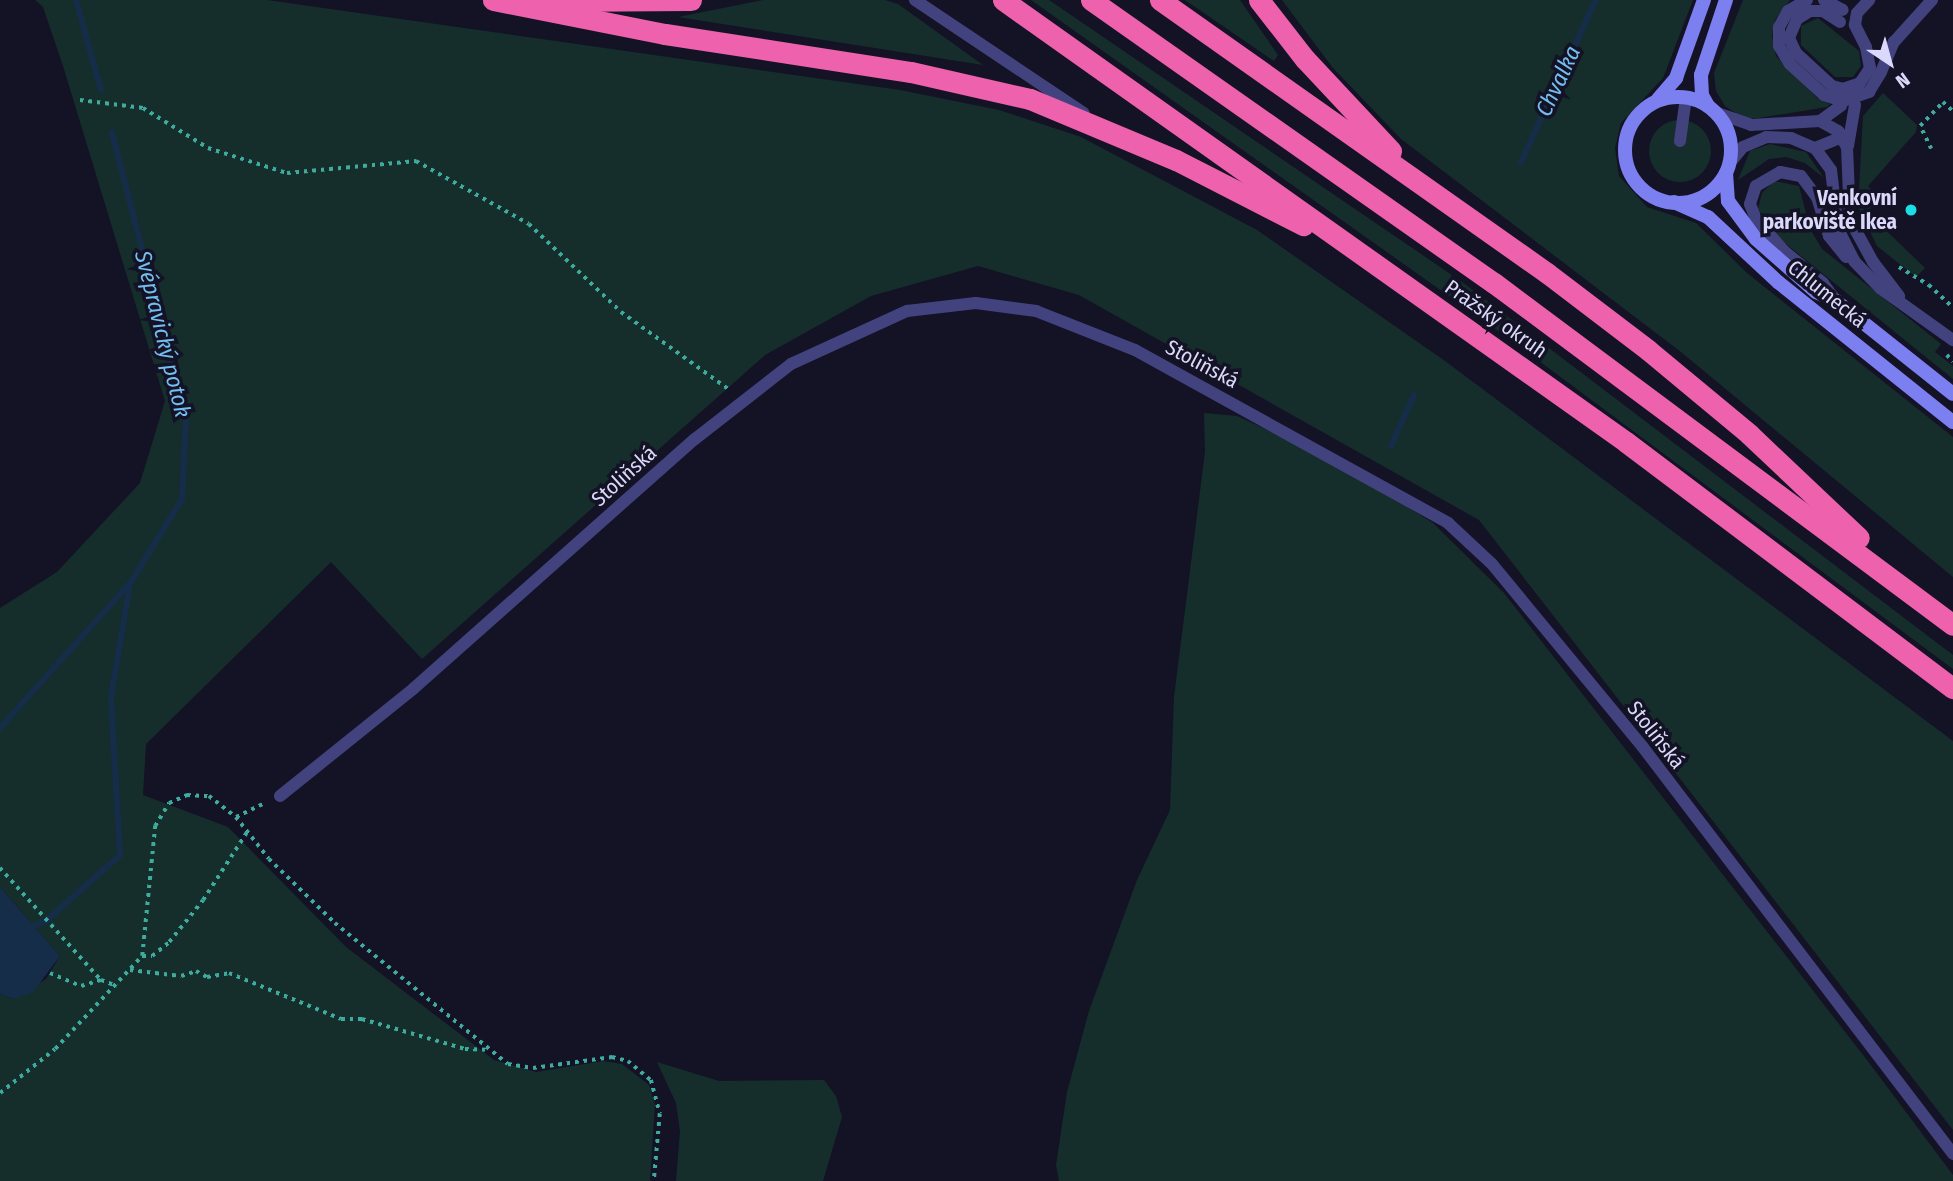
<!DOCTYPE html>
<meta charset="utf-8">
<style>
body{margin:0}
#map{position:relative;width:1953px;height:1181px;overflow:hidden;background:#141225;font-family:"Fira Sans Condensed",sans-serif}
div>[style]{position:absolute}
.green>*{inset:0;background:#152e2c}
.round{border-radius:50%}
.water>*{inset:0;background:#162d4a}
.stream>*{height:6px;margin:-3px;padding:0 3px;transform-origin:3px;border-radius:3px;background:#162d4a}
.path>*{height:3.5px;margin-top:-1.75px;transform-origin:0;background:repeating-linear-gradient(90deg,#3dab9e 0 3.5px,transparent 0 8.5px)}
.lane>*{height:12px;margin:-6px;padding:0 6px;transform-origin:6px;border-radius:6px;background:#42437e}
.secondary>*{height:14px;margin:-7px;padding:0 7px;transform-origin:7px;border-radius:7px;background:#7b7ff0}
.secondary>.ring{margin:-7px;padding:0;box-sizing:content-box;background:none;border:14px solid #7b7ff0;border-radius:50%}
.highway>*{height:21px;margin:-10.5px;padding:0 10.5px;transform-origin:10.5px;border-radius:10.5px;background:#ee61ad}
.lane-bridge>*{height:12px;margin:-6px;padding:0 6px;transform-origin:6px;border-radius:6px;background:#42437e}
.dots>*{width:19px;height:19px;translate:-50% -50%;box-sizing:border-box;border:4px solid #141225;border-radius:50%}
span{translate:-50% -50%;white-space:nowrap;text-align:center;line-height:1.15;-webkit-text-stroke:7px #141225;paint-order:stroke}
.poi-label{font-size:21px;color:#dbd9fb;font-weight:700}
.right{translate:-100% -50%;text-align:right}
.street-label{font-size:21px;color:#dbd9fb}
.water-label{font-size:23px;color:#73bdf0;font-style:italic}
.north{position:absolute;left:1855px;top:28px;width:70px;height:70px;-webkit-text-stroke:5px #141225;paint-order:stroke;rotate:144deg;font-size:19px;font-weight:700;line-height:28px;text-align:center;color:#dbd9fb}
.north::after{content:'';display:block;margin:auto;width:24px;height:32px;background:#dbd9fb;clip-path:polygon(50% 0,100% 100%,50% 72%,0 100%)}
</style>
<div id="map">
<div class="green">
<i style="clip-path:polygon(35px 0,267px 0,900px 90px,999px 110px,1081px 137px,1257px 230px,1445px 361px,1953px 741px,1953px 1130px,1479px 520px,1079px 295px,978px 266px,871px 296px,765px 355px,422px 659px,331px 562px,146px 744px,143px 795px,228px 827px,346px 947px,494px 1060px,536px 1072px,603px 1061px,622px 1064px,649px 1085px,655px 1104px,650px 1181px,0 1181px,0 994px,14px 999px,46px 979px,60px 956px,0 887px,0 608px,57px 572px,140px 483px,165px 401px,63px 66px,43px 7px)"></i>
<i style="clip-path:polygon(763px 0,885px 0,898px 4px,983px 65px,678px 17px)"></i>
<i style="clip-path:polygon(1031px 0,1049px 0,1462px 282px,1953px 655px,1953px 669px,1511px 340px)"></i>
<i style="clip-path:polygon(1185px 0,1240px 0,1278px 55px,1274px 61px)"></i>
<i style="clip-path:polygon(1282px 0,1693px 0,1663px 78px,1621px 123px,1615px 148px,1619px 176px,1647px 207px,1696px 223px,1747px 273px,1953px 437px,1953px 577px,1681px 352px,1401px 139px,1333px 68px)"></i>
<i style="clip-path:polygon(1743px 0,1790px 0,1775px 20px,1772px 36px,1776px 56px,1817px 98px,1830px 104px,1827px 107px,1759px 118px,1743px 118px,1725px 106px,1716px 91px,1714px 73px)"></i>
<i style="clip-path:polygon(1818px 18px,1859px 51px,1861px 66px,1853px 77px,1835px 77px,1801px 45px,1801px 26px)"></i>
<i style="clip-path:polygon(1883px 93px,1917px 125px,1916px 132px,1868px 186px,1878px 197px,1869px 214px,1925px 268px,1916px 277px,1877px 246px,1858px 207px,1863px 116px)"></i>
<i class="round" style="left:1649px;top:120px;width:62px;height:62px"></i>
<i style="clip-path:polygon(1770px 144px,1806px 152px,1824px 178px,1805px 163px,1786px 157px,1769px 159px,1738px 180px,1750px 151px)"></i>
<i style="clip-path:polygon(1774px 181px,1799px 186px,1810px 229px,1822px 249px,1941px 344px,1935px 352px,1953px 366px,1953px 379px,1780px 239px,1758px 209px,1762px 193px)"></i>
<i style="clip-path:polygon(1204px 413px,1237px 416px,1333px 460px,1433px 523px,1504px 593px,1870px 1064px,1953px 1175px,1953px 1181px,1059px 1181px,1056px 1165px,1067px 1092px,1089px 1011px,1137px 880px,1170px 810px,1174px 697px,1205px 452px)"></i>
<i style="clip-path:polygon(657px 1062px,719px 1081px,824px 1080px,836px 1096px,842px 1117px,823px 1181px,676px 1181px,680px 1131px,676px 1103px)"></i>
</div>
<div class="water">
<i style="clip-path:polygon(0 887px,60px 956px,33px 992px,14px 999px,0 994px)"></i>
</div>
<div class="stream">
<i style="left:76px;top:0;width:93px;rotate:74.5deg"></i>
<i style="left:1521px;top:162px;width:179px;rotate:-65.2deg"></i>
<i style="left:1391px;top:446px;width:56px;rotate:-65.7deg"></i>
<i style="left:0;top:728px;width:196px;rotate:-48.1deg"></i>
<i style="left:131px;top:582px;width:97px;rotate:-58.4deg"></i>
<i style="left:182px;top:499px;width:80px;rotate:-87.1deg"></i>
<i style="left:186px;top:419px;width:296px;rotate:-104.5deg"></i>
<i style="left:28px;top:928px;width:19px;rotate:-21deg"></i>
<i style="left:46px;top:921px;width:99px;rotate:-41.7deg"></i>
<i style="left:120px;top:855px;width:158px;rotate:-93.3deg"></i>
<i style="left:111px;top:697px;width:116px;rotate:-80.5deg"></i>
</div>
<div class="path">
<i style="left:80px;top:100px;width:64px;rotate:7.2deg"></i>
<i style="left:143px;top:108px;width:76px;rotate:31.6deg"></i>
<i style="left:208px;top:148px;width:83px;rotate:17.6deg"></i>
<i style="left:287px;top:173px;width:130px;rotate:-5.3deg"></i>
<i style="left:416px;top:161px;width:129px;rotate:29.1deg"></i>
<i style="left:529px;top:224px;width:127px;rotate:43.7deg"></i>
<i style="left:621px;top:312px;width:135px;rotate:35.7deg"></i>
<i style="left:1931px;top:149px;width:25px;rotate:-116deg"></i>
<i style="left:1920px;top:126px;width:33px;rotate:-46deg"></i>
<i style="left:1943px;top:102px;width:13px;rotate:42deg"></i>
<i style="left:1899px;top:267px;width:35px;rotate:31deg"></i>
<i style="left:1929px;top:285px;width:33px;rotate:43deg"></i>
<i style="left:1947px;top:355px;width:9px;rotate:49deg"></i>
<i style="left:236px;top:817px;width:53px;rotate:51.8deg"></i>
<i style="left:269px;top:859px;width:92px;rotate:44.1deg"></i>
<i style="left:335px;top:923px;width:223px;rotate:39.2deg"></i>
<i style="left:508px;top:1064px;width:25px;rotate:9deg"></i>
<i style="left:533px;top:1068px;width:80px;rotate:-7.9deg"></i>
<i style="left:612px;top:1057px;width:16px;rotate:14deg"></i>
<i style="left:628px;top:1061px;width:30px;rotate:40deg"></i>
<i style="left:651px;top:1080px;width:35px;rotate:75deg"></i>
<i style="left:660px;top:1114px;width:67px;rotate:95.1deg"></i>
<i style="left:0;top:868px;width:151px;rotate:48deg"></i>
<i style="left:142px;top:956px;width:10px"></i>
<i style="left:152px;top:956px;width:22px;rotate:-39deg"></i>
<i style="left:169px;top:942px;width:54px;rotate:-51deg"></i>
<i style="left:203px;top:900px;width:81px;rotate:-57.1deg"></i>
<i style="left:130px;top:970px;width:51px;rotate:6.7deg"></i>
<i style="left:181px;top:976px;width:16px;rotate:-18deg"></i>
<i style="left:196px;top:971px;width:13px;rotate:29deg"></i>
<i style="left:207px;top:977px;width:22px;rotate:-10deg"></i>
<i style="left:229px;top:973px;width:121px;rotate:22.3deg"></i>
<i style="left:341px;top:1019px;width:21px"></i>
<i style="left:362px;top:1019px;width:107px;rotate:16.2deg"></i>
<i style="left:465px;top:1049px;width:23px;rotate:2deg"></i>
<i style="left:50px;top:973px;width:34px;rotate:23deg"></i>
<i style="left:81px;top:986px;width:21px;rotate:-17deg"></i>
<i style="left:101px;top:980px;width:17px;rotate:21deg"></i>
<i style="left:0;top:1093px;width:70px;rotate:-38.7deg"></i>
<i style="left:55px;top:1049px;width:127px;rotate:-46.9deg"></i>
<i style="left:142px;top:956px;width:131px;rotate:-84.3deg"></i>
<i style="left:155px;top:826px;width:27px;rotate:-59deg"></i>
<i style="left:169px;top:803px;width:20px;rotate:-24deg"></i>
<i style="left:187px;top:795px;width:22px;rotate:3deg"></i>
<i style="left:209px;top:796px;width:34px;rotate:38deg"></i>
<i style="left:236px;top:817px;width:32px;rotate:-26deg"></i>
</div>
<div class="lane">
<i style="left:915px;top:0;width:203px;rotate:33.8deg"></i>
<i style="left:1824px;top:0;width:21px;rotate:28deg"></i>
<i style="left:1840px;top:22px;width:20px;rotate:-147deg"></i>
<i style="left:1823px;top:11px;width:13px;rotate:180deg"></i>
<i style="left:1810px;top:11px;width:15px;rotate:148deg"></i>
<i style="left:1797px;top:19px;width:21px;rotate:113deg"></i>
<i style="left:1789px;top:38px;width:17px;rotate:65deg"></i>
<i style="left:1796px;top:53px;width:49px;rotate:42.5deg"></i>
<i style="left:1832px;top:86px;width:11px;rotate:15deg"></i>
<i style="left:1843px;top:89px;width:18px;rotate:-19deg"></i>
<i style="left:1860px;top:83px;width:18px;rotate:-56deg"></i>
<i style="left:1870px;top:68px;width:21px;rotate:-101deg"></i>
<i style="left:1866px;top:47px;width:25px;rotate:-117deg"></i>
<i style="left:1855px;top:25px;width:12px;rotate:-81deg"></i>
<i style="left:1857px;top:13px;width:18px;rotate:-47deg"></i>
<i style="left:1881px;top:72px;width:33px;rotate:-67deg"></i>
<i style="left:1894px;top:42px;width:57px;rotate:-47.9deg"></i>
<i style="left:1717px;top:113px;width:36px;rotate:19deg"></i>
<i style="left:1751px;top:125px;width:69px;rotate:-3.3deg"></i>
<i style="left:1820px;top:121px;width:21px;rotate:29deg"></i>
<i style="left:1838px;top:131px;width:18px;rotate:61deg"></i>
<i style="left:1847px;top:147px;width:73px;rotate:87.6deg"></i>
<i style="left:1850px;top:220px;width:48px;rotate:61.3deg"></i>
<i style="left:1873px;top:262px;width:43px;rotate:52.6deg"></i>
<i style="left:1820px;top:121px;width:26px;rotate:-36deg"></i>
<i style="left:1680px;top:141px;width:44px;rotate:-82.2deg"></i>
<i style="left:1848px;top:146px;width:42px;rotate:-80.3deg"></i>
<i style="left:1815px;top:148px;width:35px;rotate:-22deg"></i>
<i style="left:1729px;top:164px;width:22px;rotate:-51deg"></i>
<i style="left:1743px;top:147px;width:25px;rotate:-23deg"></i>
<i style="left:1766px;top:137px;width:25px;rotate:2deg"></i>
<i style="left:1791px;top:138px;width:26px;rotate:23deg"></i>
<i style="left:1815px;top:148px;width:27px;rotate:54deg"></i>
<i style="left:1831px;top:170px;width:59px;rotate:83.2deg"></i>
<i style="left:1838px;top:229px;width:36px;rotate:63deg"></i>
<i style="left:1854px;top:261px;width:37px;rotate:46deg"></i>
<i style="left:1880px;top:288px;width:90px;rotate:35.5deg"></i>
<i style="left:1836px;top:301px;width:22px;rotate:-126deg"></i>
<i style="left:1823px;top:283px;width:50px;rotate:-140.6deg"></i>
<i style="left:1784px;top:251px;width:43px;rotate:-131.2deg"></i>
<i style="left:1756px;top:219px;width:16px;rotate:-112deg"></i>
<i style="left:1750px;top:204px;width:19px;rotate:-72deg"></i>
<i style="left:1756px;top:186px;width:28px;rotate:-30deg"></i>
<i style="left:1780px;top:172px;width:21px;rotate:11deg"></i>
<i style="left:1801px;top:176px;width:26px;rotate:53deg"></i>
<i style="left:1817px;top:197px;width:41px;rotate:72.9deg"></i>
<i style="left:1829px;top:236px;width:27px;rotate:51deg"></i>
<i style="left:280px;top:796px;width:171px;rotate:-38.8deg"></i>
<i style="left:413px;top:689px;width:377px;rotate:-41.6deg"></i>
<i style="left:695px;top:439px;width:122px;rotate:-38deg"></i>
<i style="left:791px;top:364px;width:128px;rotate:-24.6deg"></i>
<i style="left:907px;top:311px;width:69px;rotate:-6.6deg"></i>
<i style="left:976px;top:303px;width:61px;rotate:7.6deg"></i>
<i style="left:1036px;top:311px;width:106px;rotate:21.5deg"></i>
<i style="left:1135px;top:350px;width:358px;rotate:28.9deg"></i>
<i style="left:1448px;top:523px;width:60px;rotate:43deg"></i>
<i style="left:1492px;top:564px;width:236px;rotate:50.5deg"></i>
<i style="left:1642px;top:746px;width:513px;rotate:52.68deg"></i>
</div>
<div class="secondary">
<i class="ring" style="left:1625px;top:97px;width:92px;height:92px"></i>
<i style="left:1658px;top:99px;width:28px;rotate:-49deg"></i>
<i style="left:1676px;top:78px;width:83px;rotate:-70.3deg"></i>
<i style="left:1708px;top:106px;width:13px;rotate:-119deg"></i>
<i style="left:1702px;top:95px;width:20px;rotate:-93deg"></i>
<i style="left:1701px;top:75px;width:79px;rotate:-71.6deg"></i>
<i style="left:1726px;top:173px;width:28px;rotate:86deg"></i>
<i style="left:1728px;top:201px;width:47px;rotate:53.6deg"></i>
<i style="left:1756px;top:239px;width:80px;rotate:41.5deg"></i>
<i style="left:1816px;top:292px;width:22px;rotate:24deg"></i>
<i style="left:1836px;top:301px;width:149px;rotate:38.5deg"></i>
<i style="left:1674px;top:202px;width:37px;rotate:24deg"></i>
<i style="left:1708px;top:217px;width:96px;rotate:42.9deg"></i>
<i style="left:1778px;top:282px;width:224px;rotate:38.7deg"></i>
</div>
<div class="highway">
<i style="left:493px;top:0;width:175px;rotate:11.2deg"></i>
<i style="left:665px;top:34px;width:249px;rotate:8.8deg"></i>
<i style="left:911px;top:72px;width:122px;rotate:12.8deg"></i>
<i style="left:1030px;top:99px;width:158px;rotate:22.7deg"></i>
<i style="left:1176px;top:160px;width:143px;rotate:27.1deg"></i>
<i style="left:1003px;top:0;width:764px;rotate:35.35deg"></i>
<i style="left:1626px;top:442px;width:409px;rotate:37deg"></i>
<i style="left:1091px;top:0;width:492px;rotate:35.1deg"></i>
<i style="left:1494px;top:283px;width:572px;rotate:36.69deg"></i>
<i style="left:1160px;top:0;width:474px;rotate:35.2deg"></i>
<i style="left:1547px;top:273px;width:127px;rotate:37.3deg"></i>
<i style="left:1648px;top:350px;width:131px;rotate:39.7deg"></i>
<i style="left:1749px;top:434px;width:151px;rotate:43.4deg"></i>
<i style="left:1259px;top:0;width:75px;rotate:52.1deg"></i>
<i style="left:1305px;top:59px;width:126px;rotate:46.9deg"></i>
<i style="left:554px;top:1px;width:137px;rotate:-0.4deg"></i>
</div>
<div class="lane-bridge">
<i style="left:1807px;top:0;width:22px;rotate:150deg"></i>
<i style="left:1788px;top:11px;width:18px;rotate:119deg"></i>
<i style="left:1779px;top:27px;width:19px;rotate:90deg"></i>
<i style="left:1779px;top:46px;width:21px;rotate:59deg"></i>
<i style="left:1790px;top:64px;width:46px;rotate:42.4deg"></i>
<i style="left:1824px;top:95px;width:20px;rotate:18deg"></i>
<i style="left:1843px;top:101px;width:28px;rotate:-19deg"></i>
<i style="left:1869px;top:92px;width:23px;rotate:-59deg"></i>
</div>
<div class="dots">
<i style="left:1911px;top:210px;background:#1adee6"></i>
</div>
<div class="poi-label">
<span class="right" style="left:1897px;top:210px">Venkovní<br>parkoviště Ikea</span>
</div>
<div class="street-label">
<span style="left:1827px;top:294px;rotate:39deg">Chlumecká</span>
<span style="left:1496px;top:319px;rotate:35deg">Pražský okruh</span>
<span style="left:1202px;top:364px;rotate:28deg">Stoliňská</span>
<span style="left:624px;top:476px;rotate:-42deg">Stoliňská</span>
<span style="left:1656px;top:735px;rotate:52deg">Stoliňská</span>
</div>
<div class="water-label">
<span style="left:1558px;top:81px;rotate:-65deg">Chvalka</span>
<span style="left:163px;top:334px;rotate:76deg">Svépravický potok</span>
</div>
<div class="north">N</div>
</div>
